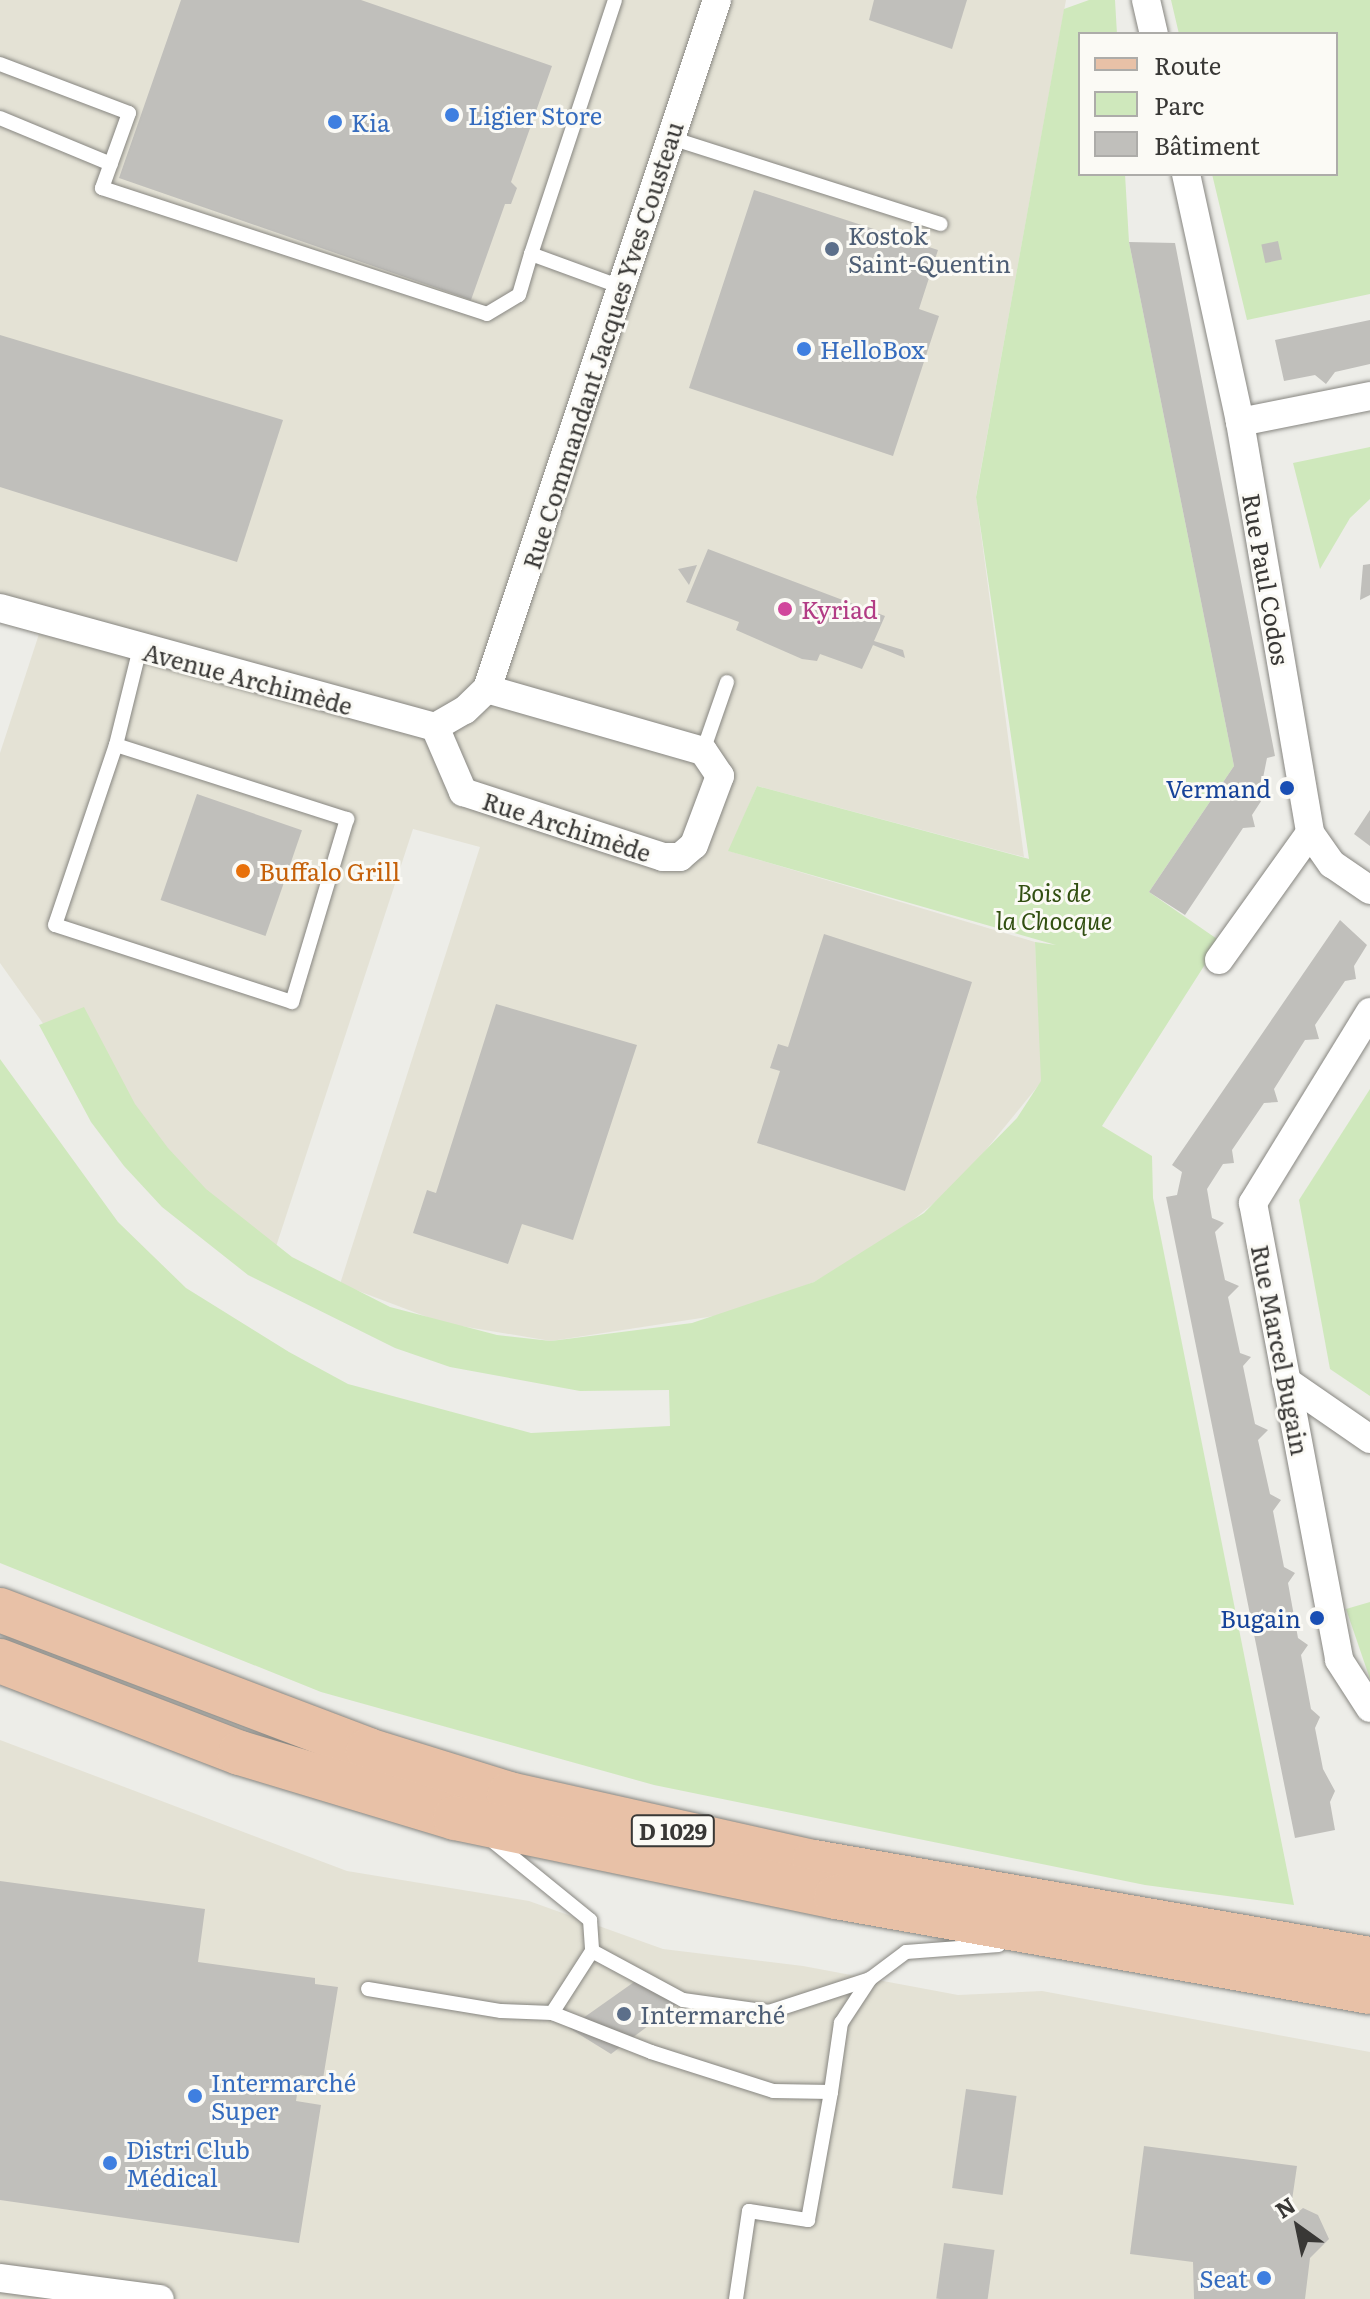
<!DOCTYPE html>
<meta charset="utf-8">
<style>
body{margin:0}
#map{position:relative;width:1370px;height:2299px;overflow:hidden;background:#edede8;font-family:Literata,serif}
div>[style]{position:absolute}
.built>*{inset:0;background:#e4e2d5}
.green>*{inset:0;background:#cfe8bc}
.building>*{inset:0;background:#c0bfbb;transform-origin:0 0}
.roads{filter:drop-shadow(0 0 2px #878681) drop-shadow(0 0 2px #878681)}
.service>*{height:14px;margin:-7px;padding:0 7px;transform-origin:7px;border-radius:7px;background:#fff}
.minor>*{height:28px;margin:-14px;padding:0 14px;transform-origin:14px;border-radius:14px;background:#fff}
.primary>*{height:44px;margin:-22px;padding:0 22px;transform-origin:22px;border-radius:22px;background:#e8c1a7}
.dots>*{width:22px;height:22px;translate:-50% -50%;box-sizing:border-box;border:4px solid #fbfaf5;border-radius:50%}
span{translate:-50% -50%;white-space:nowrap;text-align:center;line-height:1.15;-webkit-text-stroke:6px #fbfaf5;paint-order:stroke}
.shield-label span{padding:2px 6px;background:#fbfaf5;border:2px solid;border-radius:6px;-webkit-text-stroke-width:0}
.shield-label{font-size:22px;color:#393836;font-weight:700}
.shop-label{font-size:24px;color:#366cbe}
.left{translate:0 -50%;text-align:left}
.right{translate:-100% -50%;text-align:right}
.service-label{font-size:24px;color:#4e5e75}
.street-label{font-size:24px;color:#393836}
.hotel-label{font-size:24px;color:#b23c85}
.transit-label{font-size:24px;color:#164399}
.food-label{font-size:24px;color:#c56008}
.park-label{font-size:24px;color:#314f11;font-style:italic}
.legend{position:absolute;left:1078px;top:32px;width:260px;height:144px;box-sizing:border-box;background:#fbfaf5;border:2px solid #adaca9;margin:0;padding:10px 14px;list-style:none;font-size:24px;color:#393836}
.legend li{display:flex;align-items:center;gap:16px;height:40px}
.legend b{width:40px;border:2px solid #adaca9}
.north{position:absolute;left:1258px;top:2187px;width:80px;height:80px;-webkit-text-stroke:6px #fbfaf5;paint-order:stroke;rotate:327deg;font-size:22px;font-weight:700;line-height:32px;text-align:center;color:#393836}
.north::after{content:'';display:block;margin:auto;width:28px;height:36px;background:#393836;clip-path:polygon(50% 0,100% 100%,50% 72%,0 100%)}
</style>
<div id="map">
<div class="built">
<i style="clip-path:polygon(0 0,1066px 0,976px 496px,1024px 857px,757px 786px,729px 851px,1035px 942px,1042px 1081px,958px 1184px,889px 1239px,814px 1282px,734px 1313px,551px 1341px,443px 1323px,340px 1284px,480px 847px,413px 829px,268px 1271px,118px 1129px,0 963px,0 753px,39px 634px,0 622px)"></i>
<i style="clip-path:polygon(0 1740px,347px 1871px,529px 1901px,663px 1949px,803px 1966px,958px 1995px,1042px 1991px,1370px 2052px,1370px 2299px,0 2299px)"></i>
</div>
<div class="green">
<i style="clip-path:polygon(1089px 0,1115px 0,1117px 34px,1080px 34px,1080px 174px,1125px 174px,1129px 242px,1234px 766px,1149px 892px,1220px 941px,1102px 1126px,1152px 1156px,1153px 1198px,1294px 1905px,1145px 1885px,654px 1785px,321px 1692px,0 1563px,0 1059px,118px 1222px,186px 1288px,289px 1352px,348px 1384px,531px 1433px,670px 1426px,669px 1390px,580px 1391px,450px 1367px,395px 1348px,248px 1275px,162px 1207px,124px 1166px,91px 1122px,39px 1025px,84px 1007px,135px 1104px,168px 1148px,206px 1189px,292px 1257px,390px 1307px,497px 1335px,551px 1341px,692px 1323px,814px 1282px,924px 1213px,1017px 1118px,1041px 1081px,1035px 942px,1056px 945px,728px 851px,757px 786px,1029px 859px,976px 497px,1064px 9px)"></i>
<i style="clip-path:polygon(1171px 0,1370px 0,1370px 294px,1247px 320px,1212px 174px,1336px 174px,1336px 34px,1179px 34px)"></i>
<i style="clip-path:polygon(1370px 447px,1370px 499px,1350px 518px,1320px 569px,1293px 463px)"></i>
<i style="clip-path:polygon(1370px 1089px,1370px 1396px,1330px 1369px,1299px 1200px)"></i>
<i style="clip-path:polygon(1370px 1602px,1370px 1679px,1346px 1609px)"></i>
</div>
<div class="building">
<i style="clip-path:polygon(181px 0,361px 0,552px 66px,511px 182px,517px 188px,511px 204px,505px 204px,471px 300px,119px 178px)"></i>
<i style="clip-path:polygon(874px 0,967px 0,952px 49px,869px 20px)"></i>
<i style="clip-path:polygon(754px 190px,938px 250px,919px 309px,939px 316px,893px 456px,689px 388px)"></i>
<i style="left:1278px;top:241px;width:19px;height:17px;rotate:78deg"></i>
<i style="clip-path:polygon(1129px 242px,1175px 243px,1275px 756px,1267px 758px,1262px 783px,1269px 789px,1252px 815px,1255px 827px,1243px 828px,1185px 915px,1149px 892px,1234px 766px)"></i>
<i style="clip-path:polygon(1370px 320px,1370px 364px,1335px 372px,1326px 384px,1315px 375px,1284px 381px,1275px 340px)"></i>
<i style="clip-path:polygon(0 335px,283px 420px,237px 562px,0 487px)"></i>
<i style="clip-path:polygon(708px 549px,885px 616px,874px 641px,903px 650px,905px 658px,873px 645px,862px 669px,820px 654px,817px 661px,802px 659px,736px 630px,739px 622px,686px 602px)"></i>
<i style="clip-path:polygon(1370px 564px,1370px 595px,1360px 600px,1363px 565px)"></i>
<i style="clip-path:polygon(697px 565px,689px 585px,678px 569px)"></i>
<i style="left:197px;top:794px;width:111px;height:112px;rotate:19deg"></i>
<i style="clip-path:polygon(1370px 810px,1370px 846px,1354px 834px)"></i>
<i style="clip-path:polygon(1340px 920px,1367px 945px,1354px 966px,1356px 979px,1345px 981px,1315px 1025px,1319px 1039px,1305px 1040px,1274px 1089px,1278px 1102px,1264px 1103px,1232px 1150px,1234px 1163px,1223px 1164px,1207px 1189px,1212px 1218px,1224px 1223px,1215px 1232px,1225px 1280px,1239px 1286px,1228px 1297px,1240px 1353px,1251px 1357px,1243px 1366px,1255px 1424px,1268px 1430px,1258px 1440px,1270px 1494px,1281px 1500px,1273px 1511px,1284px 1567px,1295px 1573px,1288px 1583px,1298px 1638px,1308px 1645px,1301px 1655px,1311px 1709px,1320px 1717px,1315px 1728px,1323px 1769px,1335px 1791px,1330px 1802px,1335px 1830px,1295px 1838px,1166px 1197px,1177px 1195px,1182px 1172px,1172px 1165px)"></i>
<i style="clip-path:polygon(824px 934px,972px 982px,905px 1191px,757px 1143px,780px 1071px,770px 1068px,778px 1044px,788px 1047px)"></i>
<i style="clip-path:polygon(496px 1004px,637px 1045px,573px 1240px,522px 1224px,508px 1264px,413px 1233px,427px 1190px,436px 1193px)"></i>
<i style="clip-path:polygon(0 1881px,205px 1909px,198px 1962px,315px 1978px,315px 1984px,338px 1987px,323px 2079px,300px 2075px,296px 2101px,321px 2105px,299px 2243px,0 2200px)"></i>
<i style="clip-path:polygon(644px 1975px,681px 2001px,611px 2054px,569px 2028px)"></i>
<i style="left:966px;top:2089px;width:51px;height:100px;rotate:8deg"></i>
<i style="clip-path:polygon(1144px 2146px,1297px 2166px,1291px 2207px,1297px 2213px,1303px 2208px,1318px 2215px,1329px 2239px,1310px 2258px,1305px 2299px,1194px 2299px,1193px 2262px,1130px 2254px)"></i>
<i style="left:944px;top:2243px;width:51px;height:56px;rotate:8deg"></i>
</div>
<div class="roads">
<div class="service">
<i style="left:615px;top:0;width:268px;rotate:108.3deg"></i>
<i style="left:531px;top:254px;width:96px;rotate:20.1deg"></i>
<i style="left:0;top:64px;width:138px;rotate:20.8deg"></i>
<i style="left:129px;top:113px;width:80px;rotate:109.8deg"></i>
<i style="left:102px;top:188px;width:405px;rotate:18.1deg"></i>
<i style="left:487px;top:314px;width:37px;rotate:-31deg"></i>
<i style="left:519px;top:295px;width:43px;rotate:-73.7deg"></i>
<i style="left:0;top:118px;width:120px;rotate:22.5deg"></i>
<i style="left:671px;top:138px;width:283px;rotate:17.7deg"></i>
<i style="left:116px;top:745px;width:243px;rotate:17.8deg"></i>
<i style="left:347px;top:819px;width:191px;rotate:106.7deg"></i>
<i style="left:292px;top:1002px;width:249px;rotate:-162deg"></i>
<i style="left:55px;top:925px;width:190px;rotate:-71.3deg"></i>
<i style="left:116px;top:745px;width:100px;rotate:-76.1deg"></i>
<i style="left:703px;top:751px;width:73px;rotate:-70.8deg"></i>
<i style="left:494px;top:1842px;width:124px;rotate:39.1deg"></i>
<i style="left:590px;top:1920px;width:31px;rotate:86deg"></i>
<i style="left:592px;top:1951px;width:74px;rotate:122.8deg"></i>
<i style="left:552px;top:2013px;width:106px;rotate:21.5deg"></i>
<i style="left:651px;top:2052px;width:128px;rotate:17.7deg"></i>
<i style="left:773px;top:2091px;width:58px;rotate:1deg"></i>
<i style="left:831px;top:2092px;width:70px;rotate:-81.8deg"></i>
<i style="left:841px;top:2023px;width:53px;rotate:-56.6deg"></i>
<i style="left:592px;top:1951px;width:103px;rotate:28.3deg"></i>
<i style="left:683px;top:2000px;width:87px;rotate:7.9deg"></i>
<i style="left:769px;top:2012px;width:106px;rotate:-18.1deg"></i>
<i style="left:870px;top:1979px;width:45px;rotate:-36.9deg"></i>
<i style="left:906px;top:1952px;width:93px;rotate:-4.3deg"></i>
<i style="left:368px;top:1989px;width:135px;rotate:9.4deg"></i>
<i style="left:501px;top:2011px;width:51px;rotate:2.2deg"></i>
<i style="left:736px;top:2299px;width:89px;rotate:-81.6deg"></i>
<i style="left:749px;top:2211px;width:60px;rotate:8.7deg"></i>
<i style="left:808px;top:2220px;width:130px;rotate:-79.8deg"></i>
</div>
<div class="minor">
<i style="left:1146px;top:0;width:35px;rotate:77deg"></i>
<i style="left:1186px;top:174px;width:254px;rotate:77.7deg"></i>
<i style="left:1240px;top:422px;width:417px;rotate:80.3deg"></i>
<i style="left:1310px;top:833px;width:38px;rotate:55deg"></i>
<i style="left:1332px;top:864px;width:46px;rotate:34.4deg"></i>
<i style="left:1240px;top:422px;width:133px;rotate:-11.3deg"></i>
<i style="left:0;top:608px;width:451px;rotate:15.3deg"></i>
<i style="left:435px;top:727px;width:34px;rotate:-30deg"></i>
<i style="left:465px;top:710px;width:30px;rotate:-44deg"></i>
<i style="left:487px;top:689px;width:726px;rotate:-71.54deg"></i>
<i style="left:435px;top:727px;width:71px;rotate:66.7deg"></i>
<i style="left:463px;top:792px;width:210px;rotate:18deg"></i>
<i style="left:663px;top:857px;width:17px"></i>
<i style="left:680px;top:857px;width:18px;rotate:-41deg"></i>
<i style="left:694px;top:845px;width:74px;rotate:-69.4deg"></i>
<i style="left:720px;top:776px;width:30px;rotate:-124deg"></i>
<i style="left:703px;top:751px;width:225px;rotate:-164deg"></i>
<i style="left:1219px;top:960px;width:156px;rotate:-54.4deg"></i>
<i style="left:1370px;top:1012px;width:224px;rotate:121.5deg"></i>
<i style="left:1253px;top:1203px;width:465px;rotate:79.3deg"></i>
<i style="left:1339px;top:1660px;width:57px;rotate:57.1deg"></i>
<i style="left:1286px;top:1381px;width:102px;rotate:34.6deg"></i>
<i style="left:0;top:2278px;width:161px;rotate:7.5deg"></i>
</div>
<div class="primary">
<i style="left:0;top:1610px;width:394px;rotate:20.8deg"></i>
<i style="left:368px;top:1750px;width:148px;rotate:17.3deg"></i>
<i style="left:509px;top:1794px;width:312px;rotate:12.6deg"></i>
<i style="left:814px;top:1862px;width:564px;rotate:9.9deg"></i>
<i style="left:0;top:1661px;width:257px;rotate:21deg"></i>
<i style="left:240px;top:1753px;width:225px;rotate:16.8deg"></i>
<i style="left:455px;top:1818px;width:389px;rotate:11.7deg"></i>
<i style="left:836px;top:1897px;width:542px;rotate:10.09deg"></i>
</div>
</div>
<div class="dots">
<i style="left:452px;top:115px;background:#3f7fe0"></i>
<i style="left:335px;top:122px;background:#3f7fe0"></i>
<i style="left:832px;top:249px;background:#5c6f8a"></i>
<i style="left:804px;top:349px;background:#3f7fe0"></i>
<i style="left:785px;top:609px;background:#d1479c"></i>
<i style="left:1287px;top:788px;background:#1a4fb4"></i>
<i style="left:243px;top:871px;background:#e8710a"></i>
<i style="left:1317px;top:1618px;background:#1a4fb4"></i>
<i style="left:624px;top:2014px;background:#5c6f8a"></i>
<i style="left:195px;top:2096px;background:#3f7fe0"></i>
<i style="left:110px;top:2163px;background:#3f7fe0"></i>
<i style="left:1264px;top:2278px;background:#3f7fe0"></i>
</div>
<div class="shield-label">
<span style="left:673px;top:1831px">D 1029</span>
</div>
<div class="shop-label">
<span class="left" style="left:468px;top:115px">Ligier Store</span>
<span class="left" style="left:351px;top:122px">Kia</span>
<span class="left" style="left:820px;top:349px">HelloBox</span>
<span class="left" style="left:211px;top:2096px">Intermarché<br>Super</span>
<span class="left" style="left:126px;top:2163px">Distri Club<br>Médical</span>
<span class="right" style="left:1248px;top:2278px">Seat</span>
</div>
<div class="service-label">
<span class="left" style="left:848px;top:249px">Kostok<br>Saint-Quentin</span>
<span class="left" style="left:640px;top:2014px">Intermarché</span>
</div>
<div class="street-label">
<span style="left:602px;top:345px;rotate:-72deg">Rue Commandant Jacques Yves Cousteau</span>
<span style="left:1267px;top:579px;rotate:80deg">Rue Paul Codos</span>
<span style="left:248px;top:678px;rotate:15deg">Avenue Archimède</span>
<span style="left:567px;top:826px;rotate:18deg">Rue Archimède</span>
<span style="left:1281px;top:1350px;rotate:79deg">Rue Marcel Bugain</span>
</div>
<div class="hotel-label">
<span class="left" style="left:801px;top:609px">Kyriad</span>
</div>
<div class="transit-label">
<span class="right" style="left:1271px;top:788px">Vermand</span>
<span class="right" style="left:1301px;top:1618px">Bugain</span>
</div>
<div class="food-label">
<span class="left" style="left:259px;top:871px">Buffalo Grill</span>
</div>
<div class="park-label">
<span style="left:1054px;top:906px">Bois de<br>la Chocque</span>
</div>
<ul class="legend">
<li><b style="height:10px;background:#e8c1a7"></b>Route</li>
<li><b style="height:22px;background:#cfe8bc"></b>Parc</li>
<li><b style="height:22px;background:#c0bfbb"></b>Bâtiment</li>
</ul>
<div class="north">N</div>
</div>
